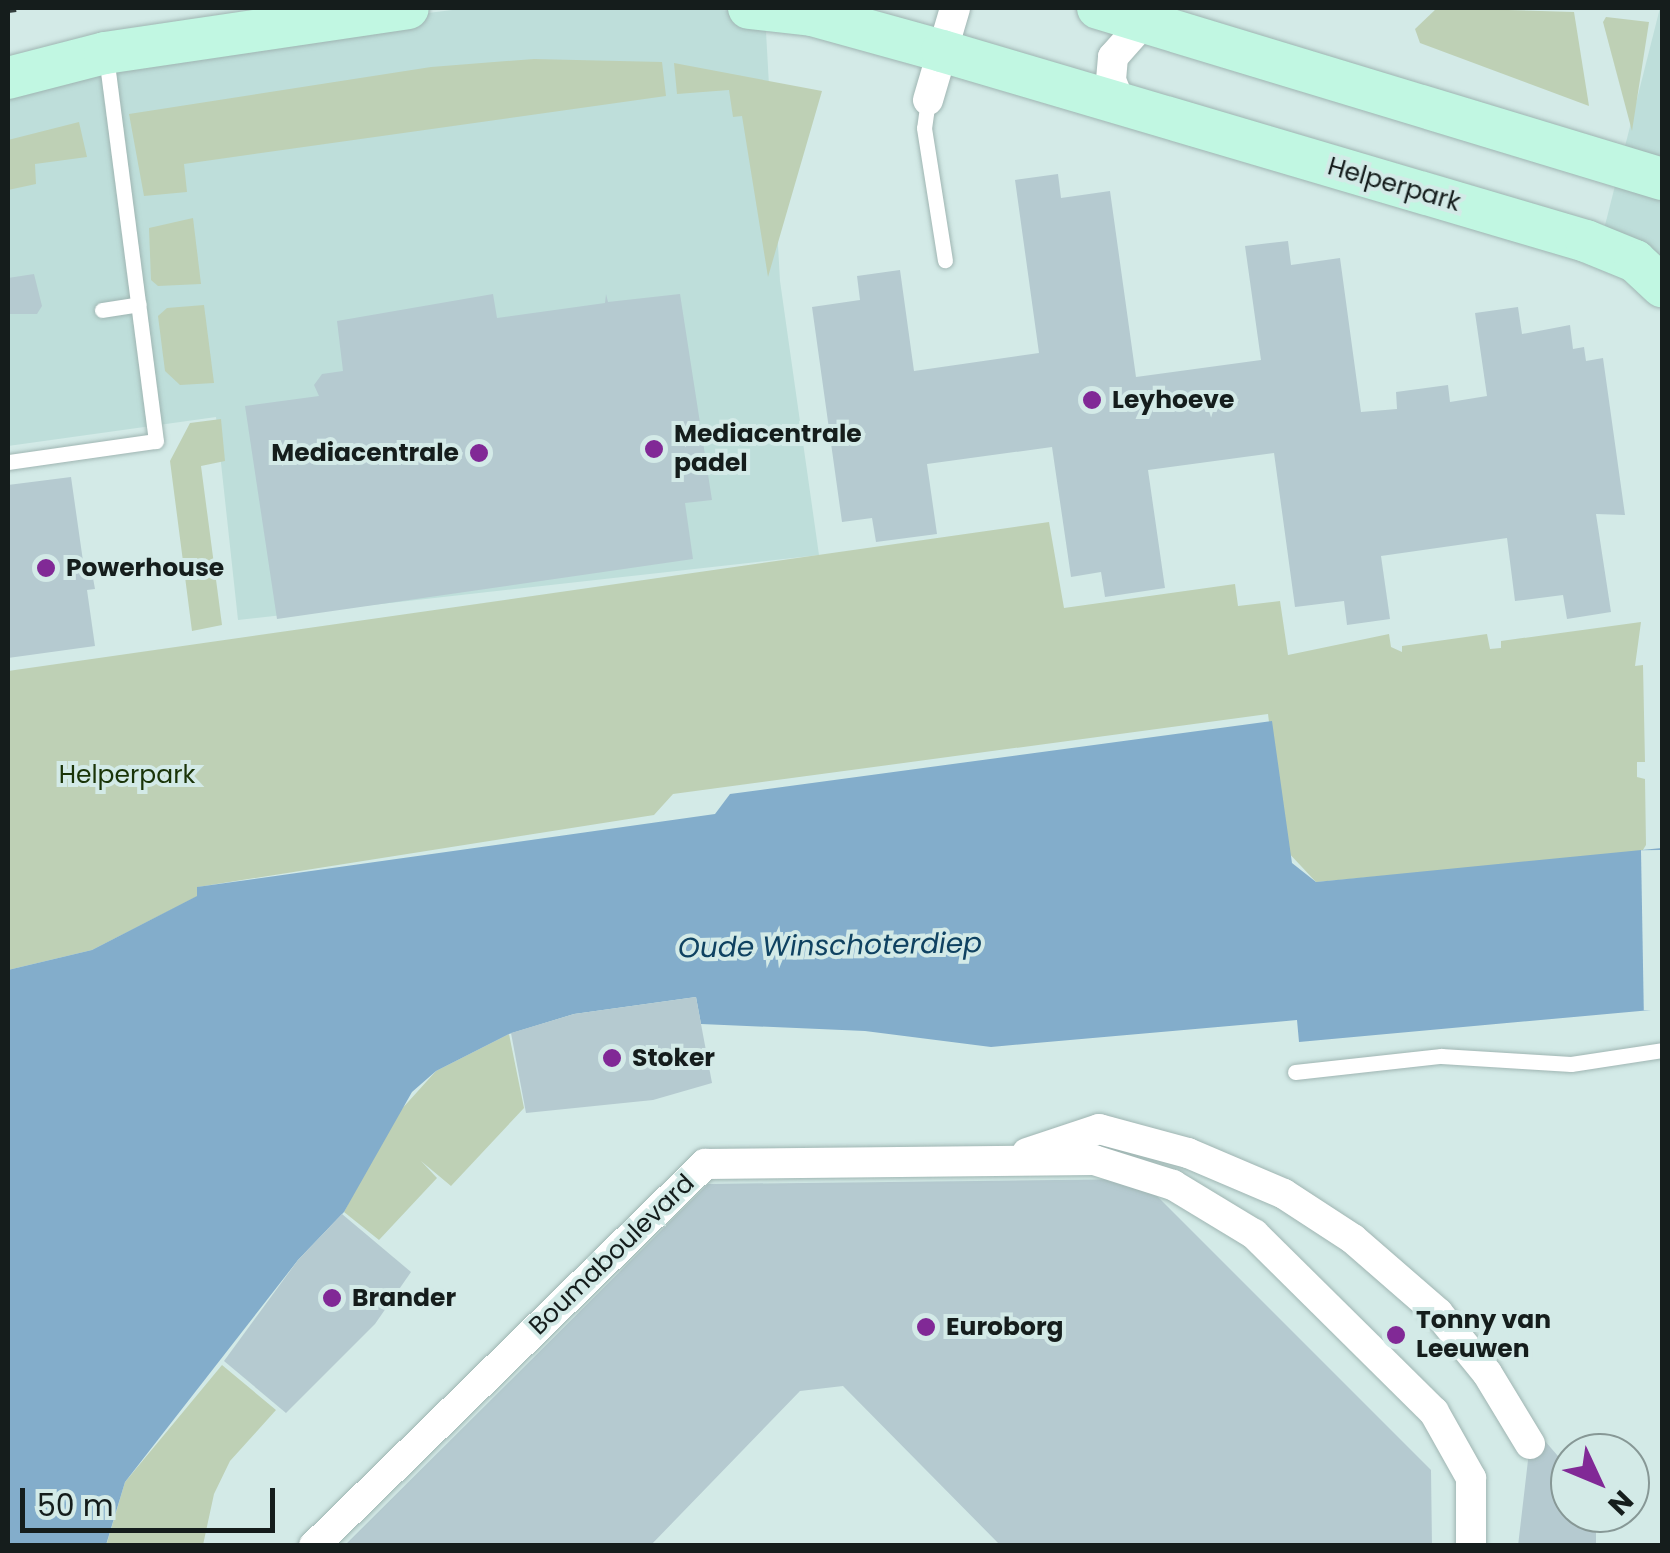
<!DOCTYPE html>
<style>
body{margin:0}
#map{position:relative;width:1670px;height:1553px;overflow:hidden;background:#d3eae7;font-family:Poppins,sans-serif}
div>[style]{position:absolute}
.built>*{inset:0;background:#bededa}
.green>*{inset:0;background:#bed0b5}
.water>*{inset:0;background:#83adcb}
.pier>*{inset:0;background:#d3eae7;transform-origin:0 0}
.building>*{inset:0;background:#b5cad0}
.roads{filter:drop-shadow(0 0 2px #9fb5b2) drop-shadow(0 0 2px #9fb5b2)}
.service>*{height:15px;margin:-7.5px;padding:0 7.5px;transform-origin:7.5px;border-radius:7.5px;background:#fff}
.minor>*{height:30px;margin:-15px;padding:0 15px;transform-origin:15px;border-radius:15px;background:#fff}
.secondary>*{height:42px;margin:-21px;padding:0 21px;transform-origin:21px;border-radius:21px;background:#c1f7e2}
.rail>*{height:8px;margin-top:-4px;transform-origin:0;background:repeating-linear-gradient(90deg,#333d3c 0 20px,transparent 0 30px)}
.dots>*{width:28px;height:28px;translate:-50% -50%;box-sizing:border-box;border:5px solid #d3eae7;border-radius:50%}
span{translate:-50% -50%;white-space:nowrap;text-align:center;line-height:1.15;-webkit-text-stroke:8px #d3eae7;paint-order:stroke}
.street-label{font-size:25px;color:#151d1c}
.poi-label{font-size:25px;color:#151d1c;font-weight:700}
.left{translate:0 -50%;text-align:left}
.right{translate:-100% -50%;text-align:right}
.park-label{font-size:25px;color:#1a3408}
.water-label{font-size:28px;color:#0f4261;font-style:italic}
.frame{position:absolute;inset:0;border:10px solid #151d1c;pointer-events:none}
.north{position:absolute;left:1550px;top:1433px;width:100px;height:100px;box-sizing:border-box;background:#d3eae7;border:2px solid #879896;border-radius:50%;rotate:134deg;font-size:28px;font-weight:700;line-height:40px;text-align:center;color:#151d1c}
.north::after{content:'';display:block;margin:auto;width:35px;height:45px;background:#812996;clip-path:polygon(50% 0,100% 100%,50% 72%,0 100%)}
.scale{position:absolute;left:20px;top:1488px;width:255px;height:45px;box-sizing:border-box;border:5px solid #151d1c;border-top:0;padding-left:12px;font-size:30px;line-height:35px;white-space:nowrap;color:#151d1c;-webkit-text-stroke:8px #d3eae7;paint-order:stroke}
</style>
<div id="map">
<div class="built">
<i style="clip-path:polygon(468px 8px,701px 8px,765px 14px,780px 281px,819px 555px,238px 620px,216px 417px,8px 446px,8px 81px,171px 45px)"></i>
<i style="clip-path:polygon(1660px 8px,1662px 8px,1662px 286px,1599px 249px)"></i>
</div>
<div class="green">
<i style="clip-path:polygon(1437px 8px,1574px 12px,1589px 106px,1420px 43px,1415px 29px)"></i>
<i style="clip-path:polygon(1606px 17px,1649px 22px,1632px 131px,1603px 22px)"></i>
<i style="clip-path:polygon(534px 59px,662px 62px,666px 96px,184px 164px,187px 192px,144px 196px,129px 114px,431px 67px)"></i>
<i style="clip-path:polygon(674px 63px,822px 91px,768px 277px,742px 116px,733px 117px,729px 90px,677px 94px)"></i>
<i style="clip-path:polygon(79px 122px,87px 157px,35px 164px,36px 184px,8px 190px,8px 140px)"></i>
<i style="clip-path:polygon(193px 218px,201px 284px,158px 286px,151px 280px,149px 228px)"></i>
<i style="clip-path:polygon(204px 305px,214px 383px,180px 385px,165px 371px,158px 316px,167px 308px)"></i>
<i style="clip-path:polygon(221px 419px,225px 461px,201px 466px,222px 625px,192px 631px,170px 461px,190px 423px)"></i>
<i style="clip-path:polygon(1049px 522px,1064px 608px,1235px 584px,1238px 606px,1280px 601px,1288px 655px,1389px 634px,1391px 647px,1402px 652px,1402px 646px,1487px 634px,1490px 649px,1501px 648px,1501px 641px,1641px 622px,1635px 666px,1643px 665px,1645px 762px,1637px 762px,1637px 777px,1645px 779px,1646px 845px,1641px 853px,1316px 882px,1285px 849px,1268px 714px,673px 794px,654px 815px,198px 887px,198px 896px,92px 950px,8px 970px,8px 671px)"></i>
<i style="clip-path:polygon(509px 1034px,524px 1108px,451px 1186px,421px 1161px,437px 1178px,379px 1240px,344px 1212px,390px 1122px,436px 1071px)"></i>
<i style="clip-path:polygon(222px 1365px,276px 1410px,230px 1461px,214px 1494px,203px 1545px,106px 1546px,125px 1482px)"></i>
</div>
<div class="water">
<i style="clip-path:polygon(1272px 721px,1292px 863px,1316px 882px,1662px 848px,1662px 1009px,1299px 1042px,1297px 1020px,991px 1047px,865px 1031px,701px 1024px,696px 997px,574px 1014px,509px 1034px,436px 1071px,412px 1092px,344px 1212px,298px 1260px,125px 1482px,106px 1545px,8px 1545px,8px 970px,92px 950px,197px 896px,197px 887px,715px 814px,730px 794px)"></i>
</div>
<div class="pier">
<i style="left:1660px;top:850px;width:160px;height:19px;rotate:89deg"></i>
</div>
<div class="building">
<i style="clip-path:polygon(1058px 174px,1061px 198px,1110px 191px,1136px 377px,1261px 360px,1245px 246px,1288px 241px,1291px 265px,1340px 258px,1361px 412px,1397px 409px,1396px 392px,1448px 385px,1450px 402px,1487px 396px,1475px 313px,1518px 307px,1522px 334px,1570px 325px,1573px 349px,1584px 347px,1586px 361px,1603px 358px,1625px 515px,1596px 514px,1611px 612px,1567px 619px,1563px 595px,1515px 601px,1507px 538px,1381px 556px,1390px 619px,1347px 625px,1344px 601px,1295px 607px,1274px 453px,1148px 470px,1165px 588px,1105px 597px,1101px 572px,1071px 577px,1052px 447px,927px 464px,937px 534px,876px 542px,872px 518px,842px 522px,812px 307px,860px 300px,857px 276px,900px 270px,914px 371px,1039px 353px,1015px 180px)"></i>
<i style="clip-path:polygon(34px 274px,42px 306px,37px 314px,8px 314px,8px 278px)"></i>
<i style="clip-path:polygon(493px 294px,497px 318px,605px 303px,606px 294px,608px 302px,680px 294px,712px 500px,685px 503px,693px 559px,277px 619px,245px 406px,319px 396px,314px 385px,322px 374px,343px 371px,337px 321px)"></i>
<i style="clip-path:polygon(71px 477px,84px 568px,91px 567px,95px 589px,87px 590px,95px 646px,8px 658px,8px 485px)"></i>
<i style="clip-path:polygon(696px 997px,712px 1083px,653px 1100px,526px 1113px,511px 1033px,574px 1014px)"></i>
<i style="clip-path:polygon(1140px 1179px,1431px 1470px,1432px 1546px,1001px 1546px,843px 1386px,800px 1391px,650px 1546px,344px 1546px,708px 1184px)"></i>
<i style="clip-path:polygon(342px 1214px,411px 1272px,375px 1324px,286px 1413px,224px 1361px,298px 1260px)"></i>
<i style="clip-path:polygon(1532px 1426px,1570px 1470px,1570px 1513px,1596px 1513px,1596px 1546px,1518px 1546px)"></i>
</div>
<div class="roads">
<div class="service">
<i style="left:928px;top:100px;width:28px;rotate:98deg"></i>
<i style="left:924px;top:128px;width:134px;rotate:81deg"></i>
<i style="left:102px;top:310px;width:37px;rotate:-9deg"></i>
<i style="left:8px;top:462px;width:149px;rotate:-8.1deg"></i>
<i style="left:156px;top:441px;width:387px;rotate:-97.4deg"></i>
<i style="left:1295px;top:1072px;width:147px;rotate:-6.3deg"></i>
<i style="left:1441px;top:1056px;width:130px;rotate:3.5deg"></i>
<i style="left:1571px;top:1064px;width:92px;rotate:-8.7deg"></i>
</div>
<div class="minor">
<i style="left:928px;top:100px;width:96px;rotate:-73.6deg"></i>
<i style="left:1121px;top:104px;width:26px;rotate:-113deg"></i>
<i style="left:1111px;top:80px;width:23px;rotate:-85deg"></i>
<i style="left:1113px;top:57px;width:48px;rotate:-48.4deg"></i>
<i style="left:1027px;top:1153px;width:76px;rotate:-18.4deg"></i>
<i style="left:1099px;top:1129px;width:92px;rotate:15.1deg"></i>
<i style="left:1188px;top:1153px;width:104px;rotate:23.1deg"></i>
<i style="left:1284px;top:1194px;width:82px;rotate:33.1deg"></i>
<i style="left:1353px;top:1239px;width:113px;rotate:41deg"></i>
<i style="left:1438px;top:1313px;width:77px;rotate:50.8deg"></i>
<i style="left:1487px;top:1373px;width:83px;rotate:58.8deg"></i>
<i style="left:314px;top:1546px;width:547px;rotate:-44.33deg"></i>
<i style="left:705px;top:1164px;width:389px;rotate:-0.6deg"></i>
<i style="left:1094px;top:1160px;width:83px;rotate:17.6deg"></i>
<i style="left:1173px;top:1185px;width:95px;rotate:31.2deg"></i>
<i style="left:1254px;top:1234px;width:253px;rotate:44.7deg"></i>
<i style="left:1434px;top:1412px;width:76px;rotate:60.7deg"></i>
<i style="left:1471px;top:1478px;width:68px;rotate:90deg"></i>
</div>
<div class="secondary">
<i style="left:749px;top:8px;width:63px;rotate:6.3deg"></i>
<i style="left:812px;top:15px;width:135px;rotate:15.5deg"></i>
<i style="left:942px;top:51px;width:671px;rotate:16.44deg"></i>
<i style="left:1586px;top:241px;width:53px;rotate:22.2deg"></i>
<i style="left:1635px;top:261px;width:37px;rotate:43deg"></i>
<i style="left:1098px;top:8px;width:589px;rotate:16.87deg"></i>
<i style="left:8px;top:78px;width:100px;rotate:-14.5deg"></i>
<i style="left:105px;top:53px;width:306px;rotate:-8.4deg"></i>
</div>
</div>
<div class="rail">
<i style="left:8px;top:9px;width:8px;rotate:-7deg"></i>
</div>
<div class="dots">
<i style="left:1092px;top:400px;background:#812996"></i>
<i style="left:654px;top:449px;background:#812996"></i>
<i style="left:479px;top:453px;background:#812996"></i>
<i style="left:46px;top:568px;background:#812996"></i>
<i style="left:612px;top:1058px;background:#812996"></i>
<i style="left:332px;top:1298px;background:#812996"></i>
<i style="left:926px;top:1327px;background:#812996"></i>
<i style="left:1396px;top:1335px;background:#812996"></i>
</div>
<div class="street-label">
<span style="left:1394px;top:185px;rotate:16deg">Helperpark</span>
<span style="left:612px;top:1255px;rotate:-44deg">Boumaboulevard</span>
</div>
<div class="poi-label">
<span class="left" style="left:1112px;top:400px">Leyhoeve</span>
<span class="left" style="left:674px;top:449px">Mediacentrale<br>padel</span>
<span class="right" style="left:459px;top:453px">Mediacentrale</span>
<span class="left" style="left:66px;top:568px">Powerhouse</span>
<span class="left" style="left:632px;top:1058px">Stoker</span>
<span class="left" style="left:352px;top:1298px">Brander</span>
<span class="left" style="left:1416px;top:1335px">Tonny van<br>Leeuwen</span>
<span class="left" style="left:946px;top:1327px">Euroborg</span>
</div>
<div class="park-label">
<span style="left:127px;top:775px">Helperpark</span>
</div>
<div class="water-label">
<span style="left:830px;top:946px;rotate:-1deg">Oude Winschoterdiep</span>
</div>
<div class="frame"></div>
<div class="north">N</div>
<div class="scale">50 m</div>
</div>
